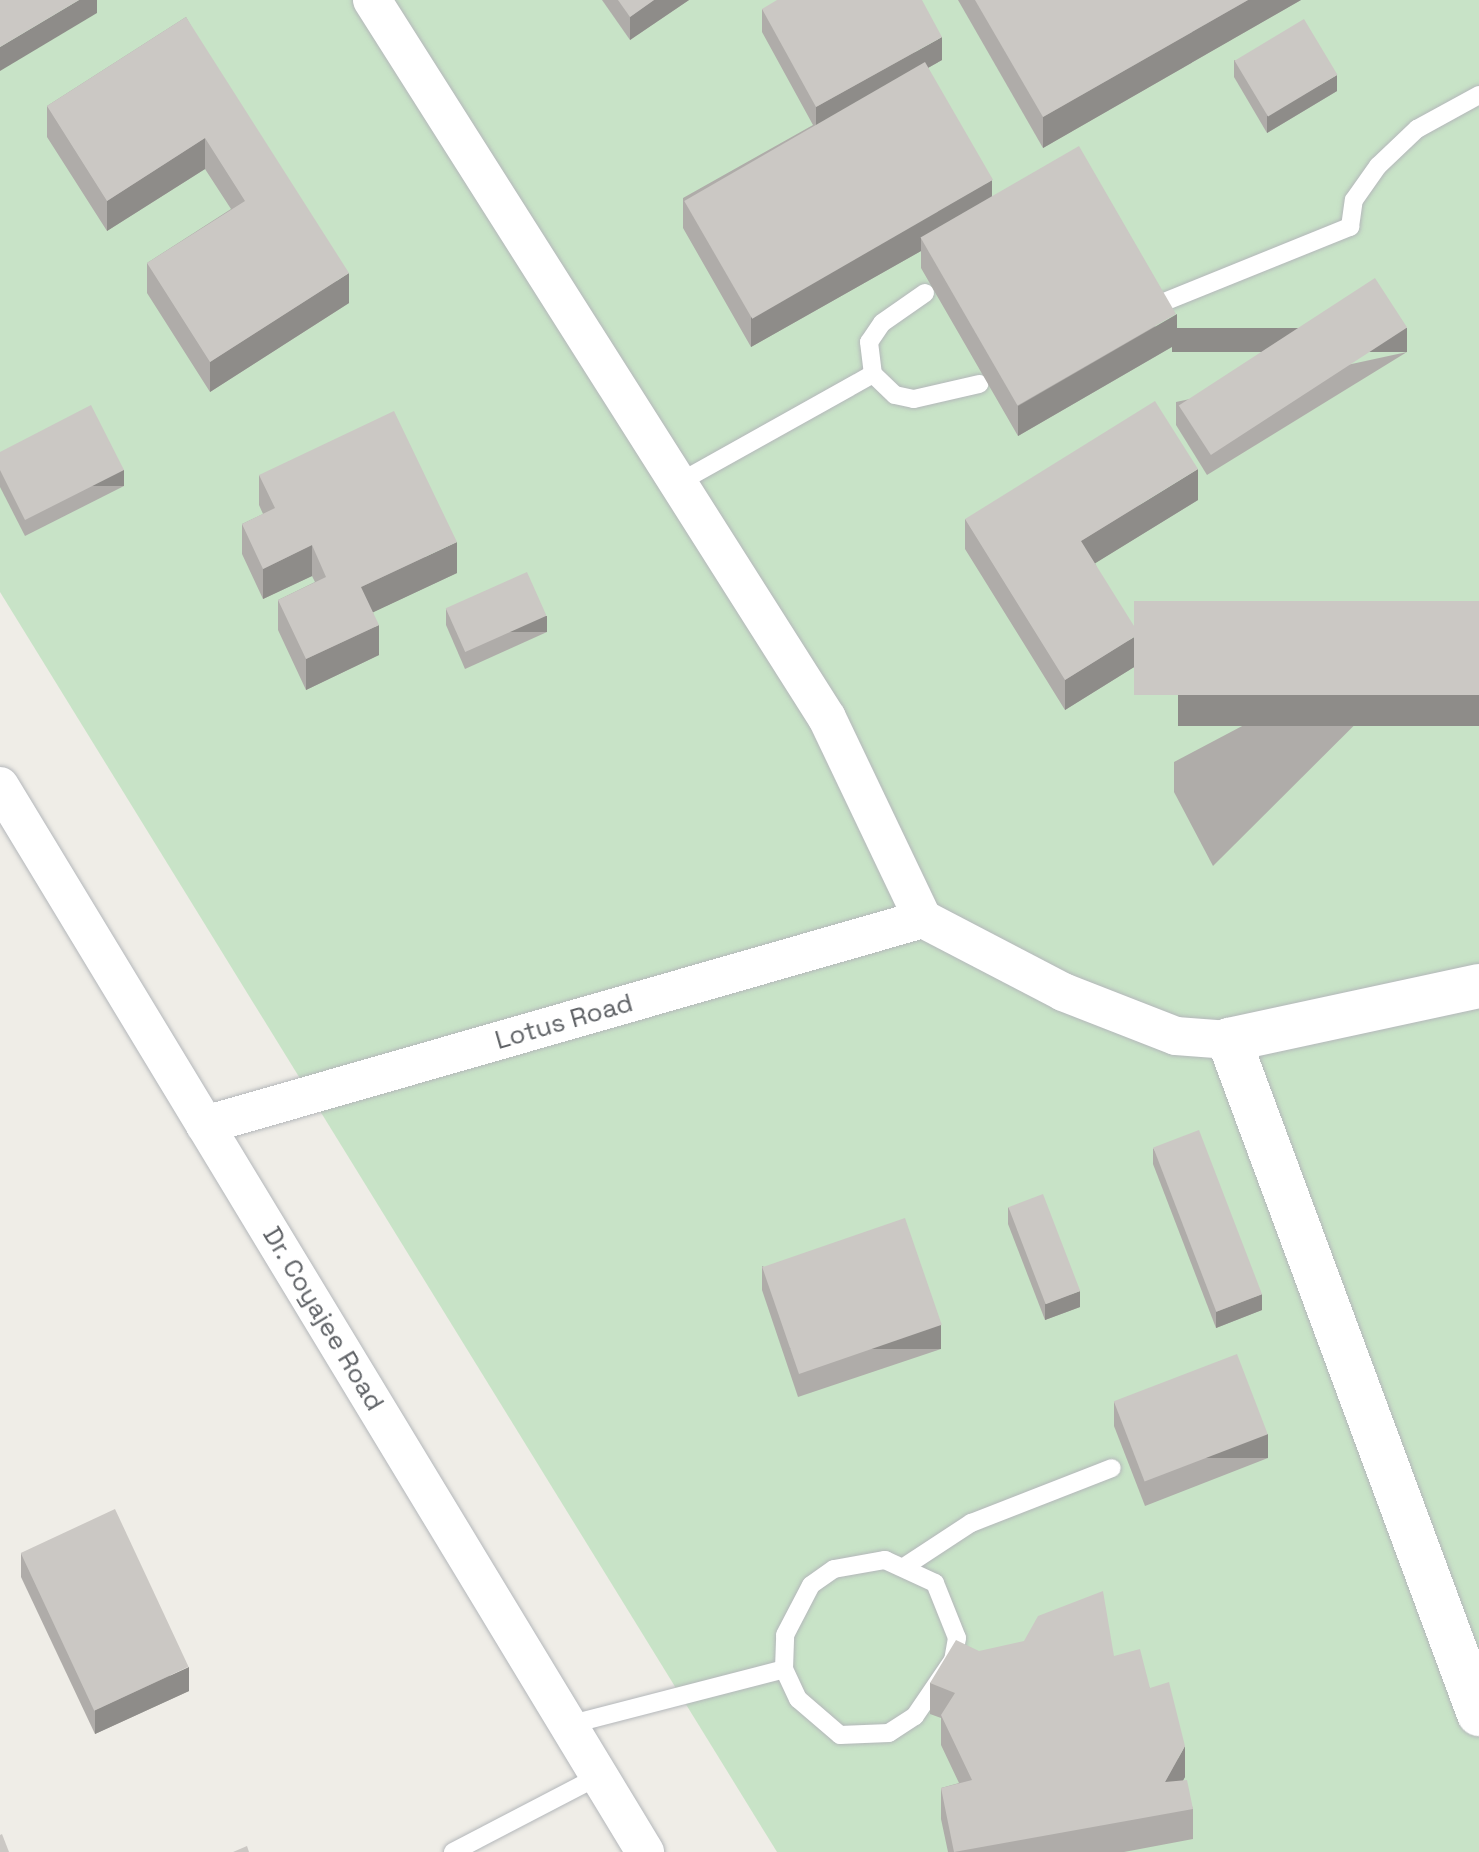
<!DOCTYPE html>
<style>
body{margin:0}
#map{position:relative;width:1479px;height:1852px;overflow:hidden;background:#efede7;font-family:"Space Grotesk",sans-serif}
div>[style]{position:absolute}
.green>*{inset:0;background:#c8e3c7}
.roads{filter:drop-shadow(0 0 2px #b4b7ba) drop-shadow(0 0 2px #b4b7ba)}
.lane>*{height:18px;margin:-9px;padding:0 9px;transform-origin:9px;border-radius:9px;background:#fff}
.street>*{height:38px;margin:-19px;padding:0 19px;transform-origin:19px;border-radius:19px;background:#fff}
.secondary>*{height:44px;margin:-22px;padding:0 22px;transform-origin:22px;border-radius:22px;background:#fff}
.wall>*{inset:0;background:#afaca9}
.shaded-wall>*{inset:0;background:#8e8c89;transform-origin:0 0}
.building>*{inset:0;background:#cbc8c4;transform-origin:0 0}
span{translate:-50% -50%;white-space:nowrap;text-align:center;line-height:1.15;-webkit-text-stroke:6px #fff;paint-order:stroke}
.street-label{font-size:26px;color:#5f6266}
</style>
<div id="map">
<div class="green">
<i style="clip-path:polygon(0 0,1479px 0,1479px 1852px,777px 1852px,0 592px)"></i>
</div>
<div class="roads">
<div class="lane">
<i style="left:925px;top:293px;width:52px;rotate:145.1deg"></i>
<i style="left:882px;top:323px;width:23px;rotate:124deg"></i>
<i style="left:869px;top:342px;width:32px;rotate:83deg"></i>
<i style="left:873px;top:374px;width:30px;rotate:44deg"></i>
<i style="left:895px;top:395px;width:19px;rotate:12deg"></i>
<i style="left:914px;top:399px;width:67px;rotate:-13deg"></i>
<i style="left:1164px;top:302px;width:201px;rotate:-22deg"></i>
<i style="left:1350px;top:227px;width:27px;rotate:-82deg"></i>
<i style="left:1354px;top:200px;width:42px;rotate:-54.8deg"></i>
<i style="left:1378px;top:166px;width:54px;rotate:-43.5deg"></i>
<i style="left:1417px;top:129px;width:71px;rotate:-28.7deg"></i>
<i style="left:678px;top:483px;width:223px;rotate:-29.2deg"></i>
<i style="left:885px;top:1560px;width:55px;rotate:24.7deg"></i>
<i style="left:935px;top:1583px;width:59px;rotate:68.2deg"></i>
<i style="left:957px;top:1638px;width:22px;rotate:100deg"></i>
<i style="left:953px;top:1660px;width:68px;rotate:124.2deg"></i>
<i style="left:915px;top:1716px;width:31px;rotate:147deg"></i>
<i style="left:889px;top:1733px;width:49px;rotate:177.7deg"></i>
<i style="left:840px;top:1735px;width:55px;rotate:-139.4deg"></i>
<i style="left:798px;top:1699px;width:33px;rotate:-115deg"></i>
<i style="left:784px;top:1669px;width:34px;rotate:-88deg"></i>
<i style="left:785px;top:1635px;width:56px;rotate:-62.5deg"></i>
<i style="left:811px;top:1585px;width:28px;rotate:-35deg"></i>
<i style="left:834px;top:1569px;width:52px;rotate:-10deg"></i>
<i style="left:907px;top:1565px;width:77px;rotate:-33.3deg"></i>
<i style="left:971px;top:1523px;width:151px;rotate:-21.3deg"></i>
<i style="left:568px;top:1725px;width:223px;rotate:-14.5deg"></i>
<i style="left:453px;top:1852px;width:165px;rotate:-27.5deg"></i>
</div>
<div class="street">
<i style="left:372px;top:0;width:850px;rotate:57.64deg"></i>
<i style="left:827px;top:718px;width:223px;rotate:64.5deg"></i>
<i style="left:923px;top:919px;width:158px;rotate:27.5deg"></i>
<i style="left:1063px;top:992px;width:121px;rotate:21.3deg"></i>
<i style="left:1176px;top:1036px;width:53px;rotate:4.3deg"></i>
<i style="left:0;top:786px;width:1246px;rotate:58.82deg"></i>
<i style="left:205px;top:1125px;width:747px;rotate:-16.01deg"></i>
</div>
<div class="secondary">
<i style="left:1479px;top:986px;width:256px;rotate:167.8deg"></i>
<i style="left:1229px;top:1040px;width:719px;rotate:69.65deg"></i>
</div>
</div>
<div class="wall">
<i style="clip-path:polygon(602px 0,689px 0,630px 40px)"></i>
<i style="clip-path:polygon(958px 0,1301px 0,1043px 148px)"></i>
<i style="clip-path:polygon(762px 9px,942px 60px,928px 68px,992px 197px,1177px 344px,1018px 436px,921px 268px,921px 251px,751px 347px,683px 228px,683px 198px,813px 125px,762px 32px)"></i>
<i style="clip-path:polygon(186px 17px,349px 303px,210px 392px,147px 293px,147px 263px,231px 209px,205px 169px,107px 231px,47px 137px,47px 106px)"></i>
<i style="clip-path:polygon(1234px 60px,1337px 91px,1267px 133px,1234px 77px)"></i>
<i style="clip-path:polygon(1407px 352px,1207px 475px,1176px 425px,1176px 402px)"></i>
<i style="clip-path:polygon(0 452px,124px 486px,25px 536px,0 487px)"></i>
<i style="clip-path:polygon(259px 475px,457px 573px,373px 612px,379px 655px,306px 690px,278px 630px,278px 600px,315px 582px,312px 576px,263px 599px,242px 554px,242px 524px,263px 514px,259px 505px)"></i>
<i style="clip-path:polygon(1198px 500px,1095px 563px,1139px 664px,1065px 710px,965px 549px,965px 519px)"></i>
<i style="clip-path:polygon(1479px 601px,1213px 866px,1174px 792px,1174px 762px)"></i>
<i style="clip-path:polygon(446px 609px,547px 632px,465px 669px,446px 625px)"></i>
<i style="clip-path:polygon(1153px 1148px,1262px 1310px,1216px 1328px,1153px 1164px)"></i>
<i style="clip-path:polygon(1008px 1207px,1080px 1307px,1045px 1320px,1008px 1224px)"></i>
<i style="clip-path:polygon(762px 1266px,941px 1349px,798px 1397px,762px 1290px)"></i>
<i style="clip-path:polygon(1114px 1402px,1268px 1458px,1145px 1506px,1114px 1426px)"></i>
<i style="clip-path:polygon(21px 1553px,189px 1691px,95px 1734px,21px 1577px)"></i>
<i style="clip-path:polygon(979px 1651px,1114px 1656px,1150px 1688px,1185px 1777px,1183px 1780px,1193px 1809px,1193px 1839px,1124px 1852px,948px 1852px,941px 1819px,941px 1788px,959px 1783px,941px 1745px,941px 1718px,930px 1714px,930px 1683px)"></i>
</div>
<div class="shaded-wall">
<i style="clip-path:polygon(79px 0,97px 0,97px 13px,0 71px,0 47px)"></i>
<i style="clip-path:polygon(654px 0,689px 0,630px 40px,630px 17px)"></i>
<i style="clip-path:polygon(1248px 0,1301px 0,1043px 148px,1043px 117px)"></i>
<i style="clip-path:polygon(942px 37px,942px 60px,816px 130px,816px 107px)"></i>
<i style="clip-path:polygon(1337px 75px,1337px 91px,1267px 133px,1267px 116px)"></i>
<i style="clip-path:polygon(205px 138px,205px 169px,107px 231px,107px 201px)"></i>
<i style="clip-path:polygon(992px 180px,992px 211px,921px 238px,921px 251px,751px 347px,751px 317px)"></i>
<i style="clip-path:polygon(349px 273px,349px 303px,210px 392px,210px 362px)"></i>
<i style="clip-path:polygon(1177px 314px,1177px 344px,1018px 436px,1018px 406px)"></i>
<i style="left:1407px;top:328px;width:24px;height:235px;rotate:90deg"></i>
<i style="clip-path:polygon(1198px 469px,1198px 500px,1081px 572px,1081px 541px)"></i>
<i style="left:124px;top:470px;width:16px;height:111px;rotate:90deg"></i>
<i style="clip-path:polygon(457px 542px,457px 573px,361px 618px,361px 587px)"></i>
<i style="clip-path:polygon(312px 545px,312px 576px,263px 599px,263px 569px)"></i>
<i style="left:547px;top:616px;width:16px;height:90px;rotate:90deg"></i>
<i style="clip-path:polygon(379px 625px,379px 655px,306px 690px,306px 659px)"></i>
<i style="clip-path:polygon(1139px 634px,1139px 664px,1065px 710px,1065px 680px)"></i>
<i style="left:1479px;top:695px;width:31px;height:301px;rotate:90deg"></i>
<i style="clip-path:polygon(1080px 1291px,1080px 1307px,1045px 1320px,1045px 1304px)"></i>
<i style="clip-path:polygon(1262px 1294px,1262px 1310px,1216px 1328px,1216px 1312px)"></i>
<i style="left:941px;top:1325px;width:24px;height:151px;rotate:90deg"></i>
<i style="left:1268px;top:1434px;width:24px;height:132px;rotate:90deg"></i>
<i style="clip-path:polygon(189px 1667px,189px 1691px,95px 1734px,95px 1710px)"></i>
<i style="clip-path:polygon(1185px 1746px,1185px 1777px,1165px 1812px,1165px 1782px)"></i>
</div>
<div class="building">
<i style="clip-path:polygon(0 0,79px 0,0 47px)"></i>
<i style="clip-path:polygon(618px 0,654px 0,630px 17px)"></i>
<i style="clip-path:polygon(777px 0,922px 0,942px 37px,816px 107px,762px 9px)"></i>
<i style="clip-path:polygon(975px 0,1248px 0,1043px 117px)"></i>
<i style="clip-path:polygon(186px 17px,349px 273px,210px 362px,147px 263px,245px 201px,205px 138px,107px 201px,47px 106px)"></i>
<i style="left:1304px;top:19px;width:65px;height:81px;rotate:59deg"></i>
<i style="left:925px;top:62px;width:136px;height:278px;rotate:60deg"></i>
<i style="left:1079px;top:146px;width:194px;height:183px;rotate:60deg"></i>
<i style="left:1375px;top:278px;width:59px;height:234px;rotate:57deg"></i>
<i style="clip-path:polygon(1155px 401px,1198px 469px,1081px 541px,1139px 634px,1065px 680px,965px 519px)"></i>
<i style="clip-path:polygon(91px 405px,124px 470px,25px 520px,0 470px,0 452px)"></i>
<i style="clip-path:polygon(394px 411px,457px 542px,361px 587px,379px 625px,306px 659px,278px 600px,326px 577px,312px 545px,263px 569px,242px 524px,275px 508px,259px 475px)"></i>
<i style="left:527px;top:572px;width:48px;height:89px;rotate:66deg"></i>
<i style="left:1479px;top:601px;width:94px;height:345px;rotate:90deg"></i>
<i style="left:1199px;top:1130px;width:176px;height:49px;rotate:69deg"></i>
<i style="left:1043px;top:1194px;width:104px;height:37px;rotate:69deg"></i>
<i style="left:905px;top:1218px;width:113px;height:151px;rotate:71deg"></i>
<i style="left:1237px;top:1354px;width:86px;height:132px;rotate:69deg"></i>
<i style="left:115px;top:1509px;width:174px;height:104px;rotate:65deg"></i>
<i style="clip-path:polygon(1103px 1591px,1114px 1656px,1140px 1649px,1150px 1688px,1169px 1682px,1185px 1746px,1165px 1782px,1187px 1780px,1193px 1809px,954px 1852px,941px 1788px,972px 1780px,941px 1715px,955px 1693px,930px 1683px,956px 1640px,979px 1651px,1024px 1641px,1038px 1616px)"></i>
<i style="clip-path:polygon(2px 1834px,9px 1852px,0 1852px,0 1835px)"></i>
<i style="clip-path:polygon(247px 1846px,249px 1852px,233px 1852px)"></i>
</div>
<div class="street-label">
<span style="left:564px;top:1022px;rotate:-16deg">Lotus Road</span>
<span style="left:323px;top:1319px;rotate:59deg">Dr. Coyajee Road</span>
</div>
</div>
